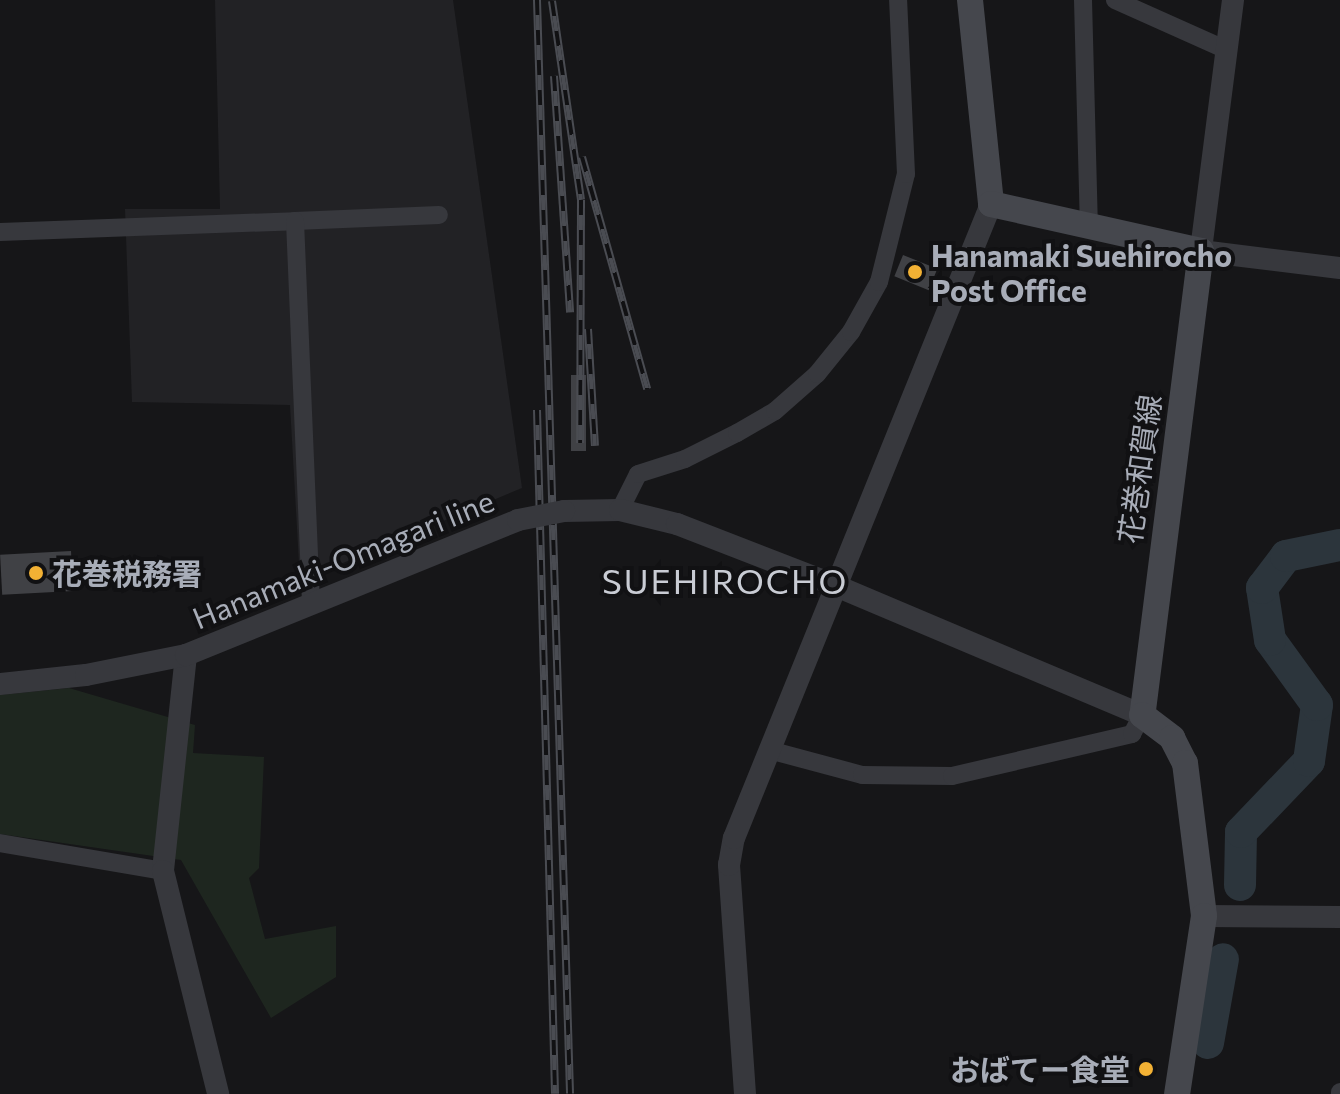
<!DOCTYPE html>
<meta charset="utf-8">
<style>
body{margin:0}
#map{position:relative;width:1340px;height:1094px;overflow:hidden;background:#161618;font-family:Commissioner,"Noto Sans JP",sans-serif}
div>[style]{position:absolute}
.built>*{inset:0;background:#222225}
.green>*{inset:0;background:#1e261f}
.river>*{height:32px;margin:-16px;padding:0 16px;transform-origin:16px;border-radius:16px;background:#2c353c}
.building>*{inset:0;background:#404145;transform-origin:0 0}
.minor>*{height:18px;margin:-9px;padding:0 9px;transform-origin:9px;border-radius:9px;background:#37383d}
.tertiary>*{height:22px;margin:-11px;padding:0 11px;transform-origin:11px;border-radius:11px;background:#37383d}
.secondary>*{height:26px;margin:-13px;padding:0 13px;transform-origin:13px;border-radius:13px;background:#45474d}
.rail>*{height:8px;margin-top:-4px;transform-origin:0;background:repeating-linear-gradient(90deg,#111113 0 15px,#4a4c52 0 30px);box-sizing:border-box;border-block:2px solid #4a4c52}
.tertiary-bridge>*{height:22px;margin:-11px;padding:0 11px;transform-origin:11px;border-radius:11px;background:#37383d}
.dots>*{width:22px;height:22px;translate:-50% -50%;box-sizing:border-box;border:4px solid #111113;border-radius:50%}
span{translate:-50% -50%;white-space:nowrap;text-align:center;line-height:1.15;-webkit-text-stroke:8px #111113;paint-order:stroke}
.poi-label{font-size:30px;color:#a8adb8;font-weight:700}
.left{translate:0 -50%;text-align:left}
.right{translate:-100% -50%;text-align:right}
.street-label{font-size:30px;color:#a8adb8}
.quarter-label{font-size:34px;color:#c9ccd4;letter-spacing:2px}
</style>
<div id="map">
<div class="built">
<i style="clip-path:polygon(215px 0,453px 0,522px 488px,300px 581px,290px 405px,132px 402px,125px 209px,220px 209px)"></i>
</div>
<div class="green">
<i style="clip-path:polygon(69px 688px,195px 725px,193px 753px,264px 757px,259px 868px,249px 878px,265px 939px,336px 926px,336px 977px,271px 1018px,181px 860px,0 834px,0 695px)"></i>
</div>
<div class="river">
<i style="left:1240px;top:885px;width:53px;rotate:-88.9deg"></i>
<i style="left:1241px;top:832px;width:98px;rotate:-46.2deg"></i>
<i style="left:1309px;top:761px;width:57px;rotate:-81.9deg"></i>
<i style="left:1317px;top:705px;width:80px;rotate:-125.9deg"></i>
<i style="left:1270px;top:640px;width:53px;rotate:-98.7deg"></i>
<i style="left:1262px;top:588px;width:40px;rotate:-53deg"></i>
<i style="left:1286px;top:556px;width:55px;rotate:-11.5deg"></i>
<i style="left:1208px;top:1043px;width:85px;rotate:-79.9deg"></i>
</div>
<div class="building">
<i style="left:903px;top:255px;width:37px;height:23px;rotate:22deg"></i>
<i style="left:571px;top:375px;width:15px;height:76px"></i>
<i style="left:71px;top:551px;width:40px;height:71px;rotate:87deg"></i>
</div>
<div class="minor">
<i style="left:1083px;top:0;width:225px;rotate:88.5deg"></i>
<i style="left:1115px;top:0;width:123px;rotate:24.1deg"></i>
<i style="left:295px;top:221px;width:144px;rotate:-2.4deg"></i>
<i style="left:0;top:232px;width:295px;rotate:-2.1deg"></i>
<i style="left:295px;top:221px;width:382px;rotate:87.6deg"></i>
<i style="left:620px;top:510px;width:40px;rotate:-63.4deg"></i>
<i style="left:638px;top:474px;width:49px;rotate:-17.7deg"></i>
<i style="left:685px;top:459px;width:58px;rotate:-26.6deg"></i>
<i style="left:737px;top:433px;width:44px;rotate:-30.1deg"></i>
<i style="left:775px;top:411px;width:56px;rotate:-41.4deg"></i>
<i style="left:817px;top:374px;width:54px;rotate:-51deg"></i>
<i style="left:851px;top:332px;width:57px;rotate:-60.8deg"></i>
<i style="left:879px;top:282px;width:111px;rotate:-76deg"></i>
<i style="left:906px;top:174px;width:174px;rotate:-92.6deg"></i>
<i style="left:769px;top:750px;width:96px;rotate:15deg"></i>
<i style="left:862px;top:775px;width:90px;rotate:0.6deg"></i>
<i style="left:952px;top:776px;width:185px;rotate:-13.1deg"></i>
<i style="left:1132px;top:734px;width:21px;rotate:-62deg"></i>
<i style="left:0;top:843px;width:165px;rotate:9.7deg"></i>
<i style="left:1340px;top:1094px;width:2px;rotate:-90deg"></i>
</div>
<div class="tertiary">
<i style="left:1233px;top:0;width:253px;rotate:97.3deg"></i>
<i style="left:1201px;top:251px;width:140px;rotate:7deg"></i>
<i style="left:564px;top:511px;width:56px;rotate:-1deg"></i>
<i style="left:620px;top:510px;width:59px;rotate:13.8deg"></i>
<i style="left:677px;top:524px;width:168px;rotate:21.2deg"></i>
<i style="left:834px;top:585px;width:334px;rotate:22.9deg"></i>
<i style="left:186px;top:655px;width:217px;rotate:96.1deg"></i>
<i style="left:163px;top:871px;width:230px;rotate:76.1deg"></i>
<i style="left:0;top:684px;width:86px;rotate:-6deg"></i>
<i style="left:86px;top:675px;width:102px;rotate:-11.3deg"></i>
<i style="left:186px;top:655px;width:358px;rotate:-22.1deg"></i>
<i style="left:1204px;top:916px;width:136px;rotate:0.4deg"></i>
<i style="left:745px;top:1094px;width:230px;rotate:-94deg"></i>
<i style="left:729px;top:865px;width:27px;rotate:-80deg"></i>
<i style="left:734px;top:838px;width:684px;rotate:-67.93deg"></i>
</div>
<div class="secondary">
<i style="left:970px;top:0;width:205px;rotate:84.1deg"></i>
<i style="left:991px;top:204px;width:215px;rotate:12.6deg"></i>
<i style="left:1201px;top:251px;width:468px;rotate:97.2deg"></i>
<i style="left:1142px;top:715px;width:38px;rotate:37deg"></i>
<i style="left:1172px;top:738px;width:28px;rotate:63deg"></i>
<i style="left:1185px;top:763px;width:154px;rotate:82.9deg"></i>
<i style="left:1204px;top:916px;width:180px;rotate:98.6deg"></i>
</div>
<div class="rail">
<i style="left:537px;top:0;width:1094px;rotate:88.27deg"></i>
<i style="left:552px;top:1px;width:201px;rotate:81.7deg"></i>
<i style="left:581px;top:200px;width:243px;rotate:90.2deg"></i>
<i style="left:554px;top:76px;width:237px;rotate:86.1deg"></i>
<i style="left:582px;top:157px;width:241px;rotate:74.3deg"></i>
<i style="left:588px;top:329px;width:117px;rotate:86.6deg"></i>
<i style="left:537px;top:410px;width:684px;rotate:88.49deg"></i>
</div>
<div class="tertiary-bridge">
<i style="left:518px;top:520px;width:47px;rotate:-11.1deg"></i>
</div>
<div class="dots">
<i style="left:915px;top:272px;background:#f2b134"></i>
<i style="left:36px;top:573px;background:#f2b134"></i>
<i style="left:1146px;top:1069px;background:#f2b134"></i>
</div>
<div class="poi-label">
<span class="left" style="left:931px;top:272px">Hanamaki Suehirocho<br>Post Office</span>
<span class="left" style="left:52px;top:573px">花巻税務署</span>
<span class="right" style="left:1130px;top:1069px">おばてー食堂</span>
</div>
<div class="street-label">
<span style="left:1139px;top:469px;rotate:-82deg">花巻和賀線</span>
<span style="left:343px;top:559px;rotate:-22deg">Hanamaki-Omagari line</span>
</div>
<div class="quarter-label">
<span style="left:725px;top:581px">SUEHIROCHO</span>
</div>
</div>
